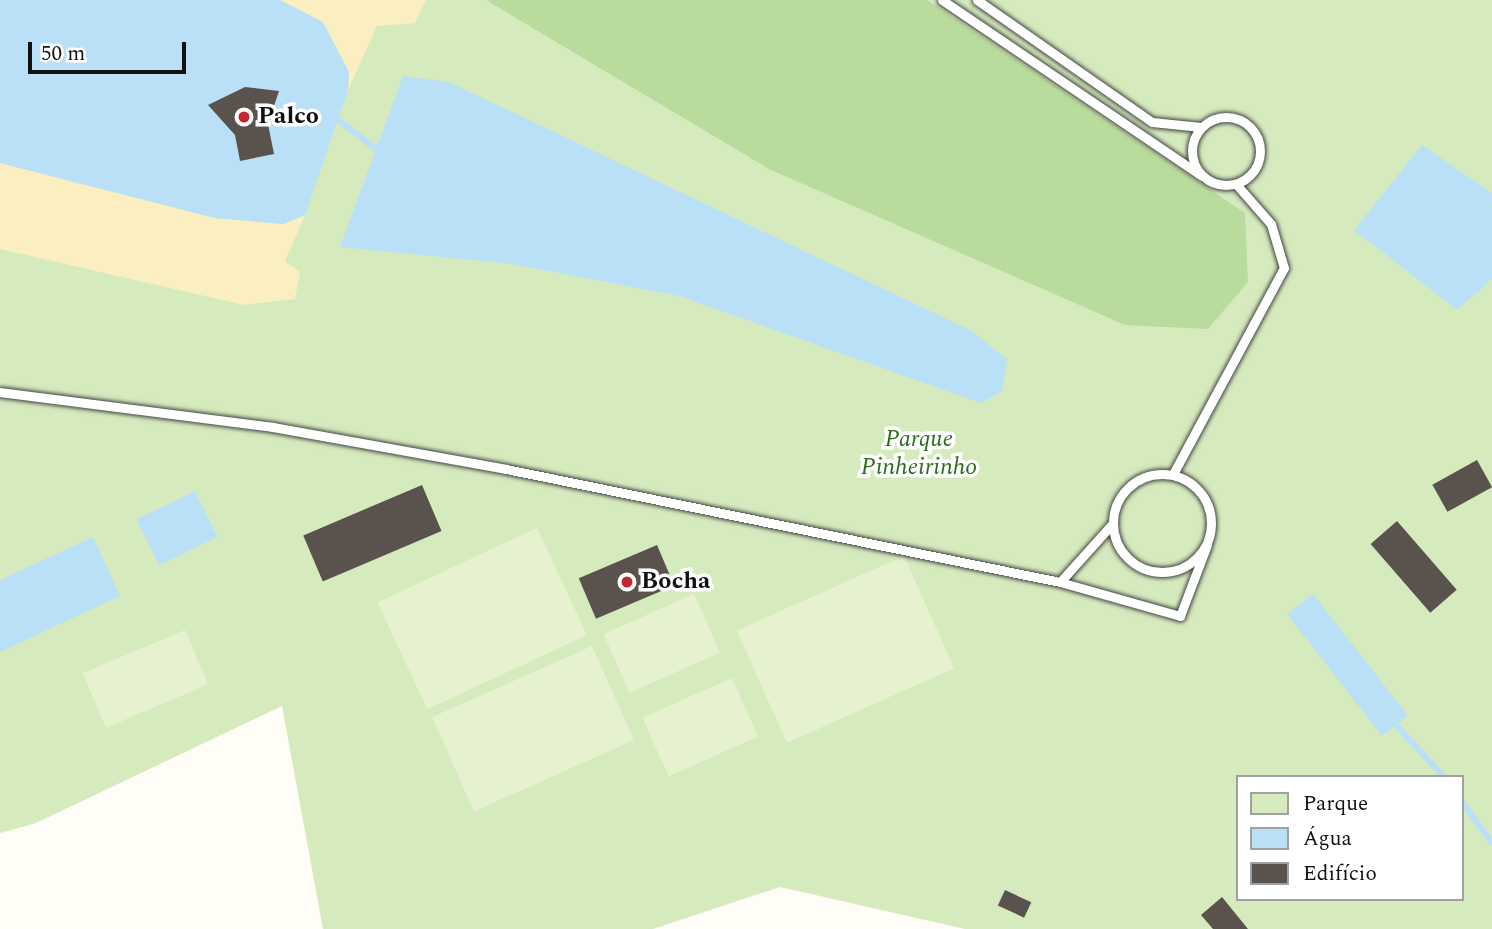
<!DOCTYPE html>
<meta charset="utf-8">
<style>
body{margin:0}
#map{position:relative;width:1492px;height:929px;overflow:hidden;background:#fffdf5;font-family:Spectral,serif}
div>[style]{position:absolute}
.green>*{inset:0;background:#d5ebbd}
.forest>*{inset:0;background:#b9dc9c}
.sand>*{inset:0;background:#fbeec1}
.pitch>*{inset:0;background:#e6f2cf;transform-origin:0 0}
.water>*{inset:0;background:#b9e0f7;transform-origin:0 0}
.stream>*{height:6px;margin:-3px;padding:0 3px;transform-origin:3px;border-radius:3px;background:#b9e0f7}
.building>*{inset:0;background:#5a524d;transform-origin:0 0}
.roads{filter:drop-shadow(0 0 2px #444) drop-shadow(0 0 2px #444)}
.lane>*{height:9px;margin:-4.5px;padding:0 4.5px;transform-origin:4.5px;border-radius:4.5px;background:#fff}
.lane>.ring{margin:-4.5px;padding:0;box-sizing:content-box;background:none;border:9px solid #fff;border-radius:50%}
.dots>*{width:19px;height:19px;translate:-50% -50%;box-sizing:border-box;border:4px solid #fff;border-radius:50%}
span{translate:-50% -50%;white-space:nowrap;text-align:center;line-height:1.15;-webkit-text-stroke:7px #fff;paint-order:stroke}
.poi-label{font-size:24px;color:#111;font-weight:700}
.left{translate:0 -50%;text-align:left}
.park-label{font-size:24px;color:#2f6b1f;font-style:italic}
.legend{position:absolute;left:1236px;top:775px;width:228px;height:126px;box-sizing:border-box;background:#fff;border:2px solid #a0a0a0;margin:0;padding:9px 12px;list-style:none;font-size:21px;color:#111}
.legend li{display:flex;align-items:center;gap:14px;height:35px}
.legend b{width:35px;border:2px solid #a0a0a0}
.scale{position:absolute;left:28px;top:42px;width:158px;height:32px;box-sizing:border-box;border:4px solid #111;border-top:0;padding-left:9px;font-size:21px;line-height:24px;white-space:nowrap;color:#111;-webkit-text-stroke:5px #fff;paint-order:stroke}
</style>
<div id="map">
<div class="green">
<i style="clip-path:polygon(evenodd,0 0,1492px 0,1492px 929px,965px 929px,780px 887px,653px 929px,323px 929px,282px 706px,36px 823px,0 833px,0 0,1238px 777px,1462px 777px,1462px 899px,1238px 899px,1238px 777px)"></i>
</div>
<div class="forest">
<i style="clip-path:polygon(486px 0,927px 0,1245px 213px,1248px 282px,1208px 329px,1125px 325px,769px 169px)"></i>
</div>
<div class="sand">
<i style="clip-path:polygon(280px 0,426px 0,415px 23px,377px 26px,348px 90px,349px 72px)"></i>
<i style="clip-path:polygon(0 163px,215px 218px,283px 224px,305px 215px,285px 261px,300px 272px,295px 299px,244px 305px,0 249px)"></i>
</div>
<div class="pitch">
<i style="left:537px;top:528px;width:118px;height:176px;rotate:65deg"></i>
<i style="left:904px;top:556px;width:123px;height:183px;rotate:66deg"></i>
<i style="left:694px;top:594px;width:64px;height:99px;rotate:66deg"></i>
<i style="left:185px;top:630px;width:59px;height:111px;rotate:67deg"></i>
<i style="left:592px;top:646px;width:103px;height:175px;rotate:66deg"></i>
<i style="left:732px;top:678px;width:64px;height:98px;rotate:66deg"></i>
</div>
<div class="water">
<i style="clip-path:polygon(0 0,280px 0,323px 22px,349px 72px,348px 90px,305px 215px,283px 224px,215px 218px,0 163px)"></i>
<i style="clip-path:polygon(403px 76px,449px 82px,972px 331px,1007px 359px,1002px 391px,981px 403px,679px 296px,512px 264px,340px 247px)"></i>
<i style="clip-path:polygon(1422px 145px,1492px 193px,1492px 279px,1457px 310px,1354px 230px)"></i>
<i style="left:195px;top:491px;width:51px;height:65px;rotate:64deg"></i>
<i style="clip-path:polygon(93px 537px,120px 596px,0 652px,0 580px)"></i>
<i style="left:1313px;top:594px;width:154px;height:33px;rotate:52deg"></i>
</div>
<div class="stream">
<i style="left:333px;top:116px;width:54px;rotate:37.5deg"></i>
<i style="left:1396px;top:725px;width:71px;rotate:47.3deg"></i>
<i style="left:1462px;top:802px;width:51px;rotate:53.8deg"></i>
</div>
<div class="building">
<i style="clip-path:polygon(245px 87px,279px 91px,268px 124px,274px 154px,240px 161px,235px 135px,208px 105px)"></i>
<i style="left:1477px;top:460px;width:31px;height:51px;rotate:61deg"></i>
<i style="left:422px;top:485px;width:50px;height:129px;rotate:67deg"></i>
<i style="left:1397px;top:521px;width:91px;height:35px;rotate:49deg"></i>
<i style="left:657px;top:545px;width:44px;height:85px;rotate:67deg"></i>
<i style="left:1005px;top:890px;width:29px;height:17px;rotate:25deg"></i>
<i style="clip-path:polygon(1222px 897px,1248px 929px,1213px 929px,1201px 915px)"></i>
</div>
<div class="roads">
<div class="lane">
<i style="left:942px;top:0;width:314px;rotate:34.1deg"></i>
<i style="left:977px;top:0;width:213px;rotate:34.9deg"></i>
<i style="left:1152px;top:122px;width:49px;rotate:5.8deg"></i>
<i class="ring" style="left:1192px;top:117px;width:59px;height:59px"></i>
<i style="left:0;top:392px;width:275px;rotate:7.3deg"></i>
<i style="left:273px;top:427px;width:237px;rotate:10.2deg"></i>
<i style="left:506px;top:469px;width:565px;rotate:11.53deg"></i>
<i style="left:1060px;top:582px;width:125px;rotate:15.8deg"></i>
<i style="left:1180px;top:616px;width:76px;rotate:-69.2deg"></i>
<i style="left:1173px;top:474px;width:234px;rotate:-61.7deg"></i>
<i style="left:1284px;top:268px;width:46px;rotate:-106.5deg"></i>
<i style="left:1271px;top:224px;width:53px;rotate:-131.2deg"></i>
<i class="ring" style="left:1113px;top:474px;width:89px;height:89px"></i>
<i style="left:1060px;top:582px;width:79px;rotate:-48.1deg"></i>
</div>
</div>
<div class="dots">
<i style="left:244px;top:117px;background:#c4262e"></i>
<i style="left:627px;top:582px;background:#c4262e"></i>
</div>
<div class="poi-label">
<span class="left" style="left:258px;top:117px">Palco</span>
<span class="left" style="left:641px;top:582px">Bocha</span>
</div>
<div class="park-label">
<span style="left:919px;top:454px">Parque<br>Pinheirinho</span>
</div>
<ul class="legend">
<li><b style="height:19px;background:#d5ebbd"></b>Parque</li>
<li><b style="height:19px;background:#b9e0f7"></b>Água</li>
<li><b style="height:19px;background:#5a524d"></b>Edifício</li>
</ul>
<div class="scale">50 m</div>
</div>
